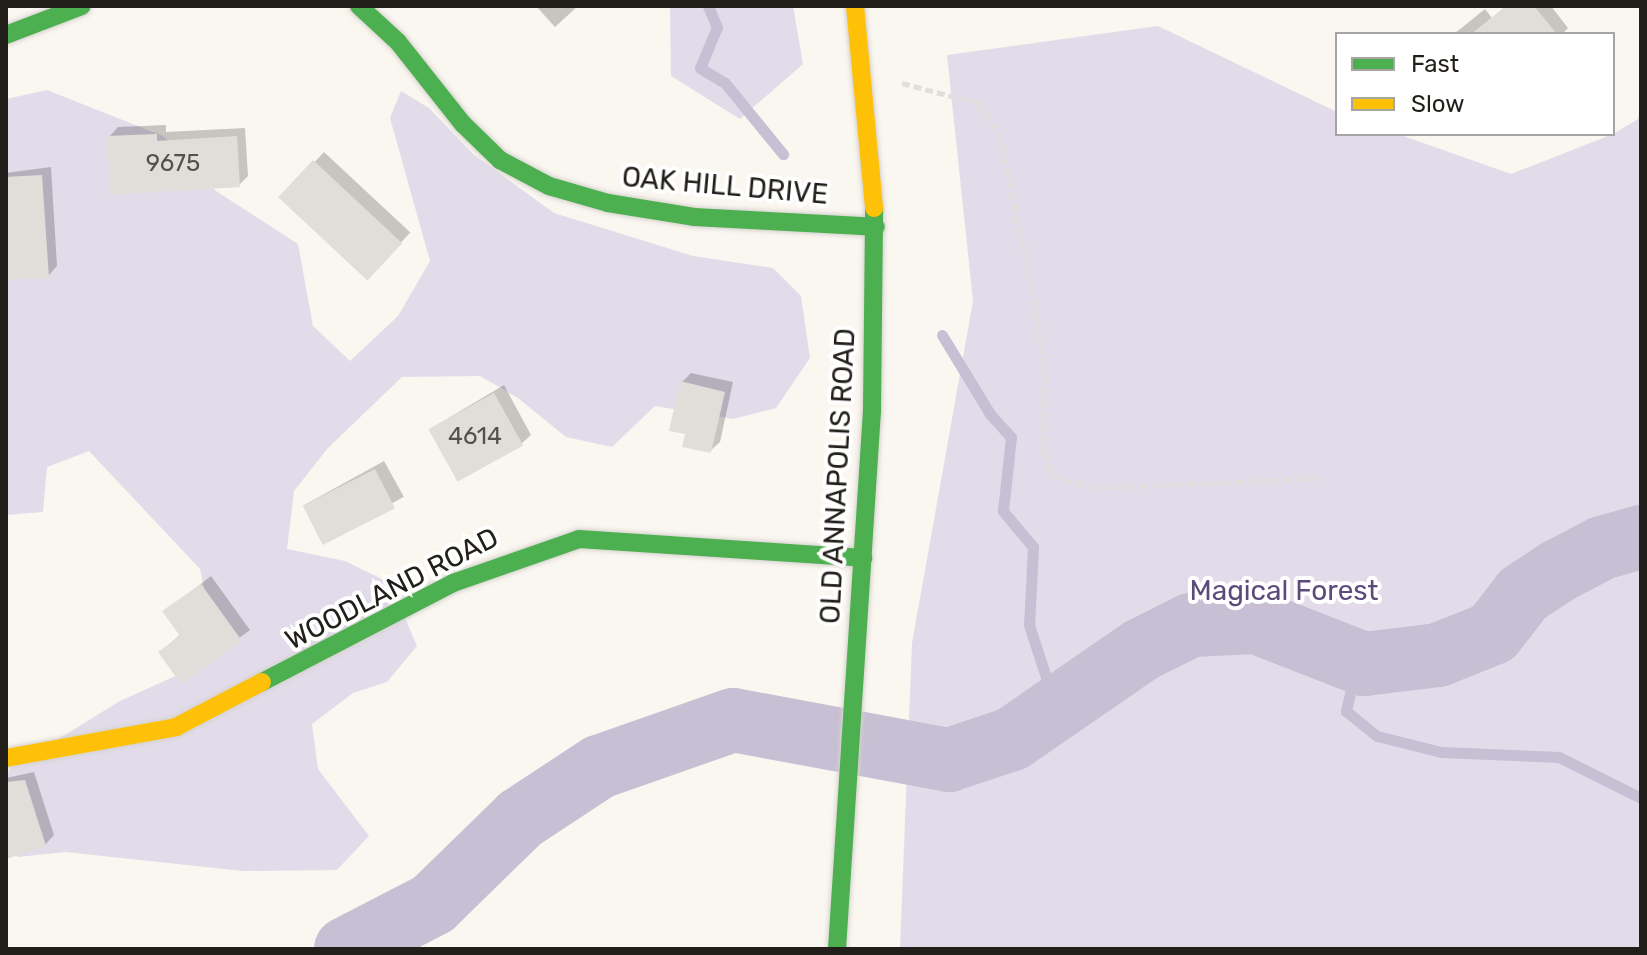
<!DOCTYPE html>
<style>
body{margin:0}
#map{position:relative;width:1647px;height:955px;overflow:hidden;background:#faf6f0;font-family:Rubik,sans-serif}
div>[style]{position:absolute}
.green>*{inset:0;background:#e2dcea}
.shadow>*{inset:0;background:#0003;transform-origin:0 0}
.stream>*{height:11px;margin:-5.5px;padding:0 5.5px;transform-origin:5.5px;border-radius:5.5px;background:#c7bfd4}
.river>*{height:64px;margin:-32px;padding:0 32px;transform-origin:32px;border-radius:32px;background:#c7bfd4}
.building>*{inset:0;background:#e1ded9;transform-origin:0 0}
.path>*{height:5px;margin-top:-2.5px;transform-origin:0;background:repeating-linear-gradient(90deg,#e0dfdd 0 8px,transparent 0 12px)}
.roads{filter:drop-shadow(0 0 2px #d5d2cd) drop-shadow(0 0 2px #d5d2cd)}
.fast>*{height:18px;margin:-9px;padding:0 9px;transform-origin:9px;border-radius:9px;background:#4caf50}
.slow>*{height:18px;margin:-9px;padding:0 9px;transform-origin:9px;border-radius:9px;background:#ffc107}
span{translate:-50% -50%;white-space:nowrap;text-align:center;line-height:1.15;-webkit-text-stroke:8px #fff;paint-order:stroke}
.number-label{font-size:24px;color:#54514c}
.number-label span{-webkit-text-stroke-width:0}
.street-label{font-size:28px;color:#221f1b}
.park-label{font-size:28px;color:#5b4b7a}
.frame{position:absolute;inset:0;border:8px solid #221f1b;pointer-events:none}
.legend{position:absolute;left:1335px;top:32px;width:280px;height:104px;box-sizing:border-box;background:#fff;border:2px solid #a7a5a4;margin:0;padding:10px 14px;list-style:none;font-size:24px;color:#221f1b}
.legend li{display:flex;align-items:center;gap:16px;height:40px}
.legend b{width:40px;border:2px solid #a7a5a4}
</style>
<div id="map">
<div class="green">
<i style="clip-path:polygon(670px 6px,793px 6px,803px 64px,740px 119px,671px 76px)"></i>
<i style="clip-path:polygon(1158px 26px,1337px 112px,1337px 134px,1398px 134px,1511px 174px,1613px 134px,1638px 119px,1641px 106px,1641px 949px,900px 949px,912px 643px,973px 301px,947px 55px)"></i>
<i style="clip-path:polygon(47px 90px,163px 136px,216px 191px,298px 244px,313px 326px,350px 361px,398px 316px,430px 261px,390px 118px,401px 91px,429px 108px,473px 154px,554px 213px,693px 256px,773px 268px,801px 296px,810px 358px,776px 408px,733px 419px,655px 406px,612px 447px,566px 437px,518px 398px,480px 376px,402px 377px,328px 448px,294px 491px,287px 549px,345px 561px,390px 583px,417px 646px,387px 682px,353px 693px,312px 724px,318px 769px,369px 836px,337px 870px,243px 871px,65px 852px,18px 857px,6px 844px,6px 775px,11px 768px,120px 701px,184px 672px,214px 636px,200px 569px,89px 451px,47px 467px,43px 512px,6px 515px,6px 99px)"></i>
</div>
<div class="shadow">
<i style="clip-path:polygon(536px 6px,578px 6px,555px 27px)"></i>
<i style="clip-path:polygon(1507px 6px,1551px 6px,1568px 28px,1562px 34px,1454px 34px,1485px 9px,1492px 18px)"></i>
<i style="clip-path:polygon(166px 125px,166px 132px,245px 128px,248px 176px,239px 185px,109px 137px,118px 127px)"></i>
<i style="left:324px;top:152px;width:118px;height:62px;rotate:43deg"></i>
<i style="clip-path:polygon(51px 167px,57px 266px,48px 276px,6px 278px,6px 173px)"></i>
<i style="clip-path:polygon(691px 373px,733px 382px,720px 442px,710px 451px,687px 433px,682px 382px)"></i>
<i style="clip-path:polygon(504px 385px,531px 435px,521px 444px,430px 429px)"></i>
<i style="left:384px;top:461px;width:41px;height:91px;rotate:61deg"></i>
<i style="clip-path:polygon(211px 576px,250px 630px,181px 681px,160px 652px,181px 634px,165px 611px)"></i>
<i style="clip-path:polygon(34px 772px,54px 835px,45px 845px,6px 857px,6px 778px)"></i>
</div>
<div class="stream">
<i style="left:708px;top:6px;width:23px;rotate:67deg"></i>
<i style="left:717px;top:27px;width:44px;rotate:112.5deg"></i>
<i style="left:700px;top:68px;width:29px;rotate:31deg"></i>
<i style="left:725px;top:83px;width:92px;rotate:50.8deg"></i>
<i style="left:942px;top:335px;width:92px;rotate:58.7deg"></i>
<i style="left:990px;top:414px;width:31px;rotate:48deg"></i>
<i style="left:1011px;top:437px;width:74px;rotate:96.2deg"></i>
<i style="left:1003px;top:511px;width:47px;rotate:50.2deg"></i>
<i style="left:1033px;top:547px;width:78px;rotate:92.9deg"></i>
<i style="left:1029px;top:625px;width:90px;rotate:72deg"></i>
<i style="left:1344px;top:656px;width:34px;rotate:78deg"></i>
<i style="left:1351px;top:689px;width:23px;rotate:103deg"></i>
<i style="left:1346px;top:711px;width:40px;rotate:39deg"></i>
<i style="left:1377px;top:736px;width:66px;rotate:14deg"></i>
<i style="left:1441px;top:752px;width:118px;rotate:2.4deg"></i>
<i style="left:1559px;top:757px;width:92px;rotate:26.6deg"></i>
</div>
<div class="river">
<i style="left:346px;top:949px;width:98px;rotate:-27.3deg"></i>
<i style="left:433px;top:904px;width:122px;rotate:-44.3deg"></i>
<i style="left:520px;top:819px;width:95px;rotate:-33.4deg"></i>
<i style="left:599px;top:767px;width:142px;rotate:-19.3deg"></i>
<i style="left:733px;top:720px;width:220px;rotate:10.5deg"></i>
<i style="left:949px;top:760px;width:66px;rotate:-18.4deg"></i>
<i style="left:1012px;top:739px;width:157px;rotate:-34.6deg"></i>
<i style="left:1141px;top:650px;width:56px;rotate:-26.6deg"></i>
<i style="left:1191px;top:625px;width:65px;rotate:-2.6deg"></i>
<i style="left:1256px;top:622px;width:116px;rotate:21.3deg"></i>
<i style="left:1364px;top:664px;width:75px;rotate:-6.9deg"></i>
<i style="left:1438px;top:655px;width:59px;rotate:-21.8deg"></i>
<i style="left:1493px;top:633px;width:49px;rotate:-52.4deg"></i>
<i style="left:1523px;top:594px;width:42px;rotate:-33.3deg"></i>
<i style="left:1558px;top:571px;width:50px;rotate:-27.6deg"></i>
<i style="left:1602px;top:548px;width:41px;rotate:-15.8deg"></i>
</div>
<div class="building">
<i style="clip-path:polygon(1506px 6px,1534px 6px,1557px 34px,1471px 34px)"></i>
<i style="clip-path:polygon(157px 134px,157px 141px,237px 136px,240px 187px,110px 195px,107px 136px)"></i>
<i style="left:313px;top:160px;width:122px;height:51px;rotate:43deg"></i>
<i style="clip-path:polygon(42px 175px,49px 278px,6px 280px,6px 177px)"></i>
<i style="clip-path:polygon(680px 381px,725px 392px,711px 453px,682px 447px,685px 434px,669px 431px)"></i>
<i style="left:494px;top:393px;width:60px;height:75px;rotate:61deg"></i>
<i style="left:375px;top:469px;width:44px;height:81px;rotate:63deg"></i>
<i style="clip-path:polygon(201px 584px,242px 641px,181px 684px,158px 652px,180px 636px,162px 611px)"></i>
<i style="clip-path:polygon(25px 780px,46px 846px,6px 859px,6px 782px)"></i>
</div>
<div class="path">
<i style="left:902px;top:83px;width:79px;rotate:14.7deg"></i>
<i style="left:978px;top:103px;width:37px;rotate:55deg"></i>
<i style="left:999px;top:133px;width:181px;rotate:78.2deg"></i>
<i style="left:1036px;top:310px;width:65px;rotate:82deg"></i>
<i style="left:1045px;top:374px;width:79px;rotate:90.7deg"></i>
<i style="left:1044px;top:453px;width:25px;rotate:69deg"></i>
<i style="left:1053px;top:476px;width:41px;rotate:17.1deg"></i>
<i style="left:1092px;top:488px;width:230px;rotate:-2.5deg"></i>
</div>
<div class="roads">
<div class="fast">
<i style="left:359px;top:6px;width:53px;rotate:42.7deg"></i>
<i style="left:398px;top:42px;width:105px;rotate:51.6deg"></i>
<i style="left:463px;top:124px;width:52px;rotate:44.2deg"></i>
<i style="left:500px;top:160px;width:55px;rotate:28deg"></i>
<i style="left:549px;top:186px;width:61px;rotate:16.1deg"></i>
<i style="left:608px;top:203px;width:87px;rotate:9.2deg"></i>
<i style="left:694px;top:217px;width:182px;rotate:3.1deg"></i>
<i style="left:6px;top:35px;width:81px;rotate:-20.9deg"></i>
<i style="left:262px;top:682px;width:215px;rotate:-27.4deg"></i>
<i style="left:453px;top:583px;width:133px;rotate:-19.2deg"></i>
<i style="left:579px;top:539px;width:285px;rotate:3.8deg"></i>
<i style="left:837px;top:949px;width:539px;rotate:-86.28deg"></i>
<i style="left:872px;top:411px;width:203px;rotate:-89.4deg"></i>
</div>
<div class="slow">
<i style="left:855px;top:6px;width:203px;rotate:84.6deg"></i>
<i style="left:6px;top:758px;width:173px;rotate:-10.3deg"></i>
<i style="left:176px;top:727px;width:97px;rotate:-27.6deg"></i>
</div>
</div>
<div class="number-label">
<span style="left:173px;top:164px">9675</span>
<span style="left:475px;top:437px">4614</span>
</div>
<div class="street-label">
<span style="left:725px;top:186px;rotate:5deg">OAK HILL DRIVE</span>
<span style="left:838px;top:476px;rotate:-87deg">OLD ANNAPOLIS ROAD</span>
<span style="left:392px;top:589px;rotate:-27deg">WOODLAND ROAD</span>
</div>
<div class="park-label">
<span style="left:1284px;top:591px">Magical Forest</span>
</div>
<div class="frame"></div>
<ul class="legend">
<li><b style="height:10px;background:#4caf50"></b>Fast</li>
<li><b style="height:10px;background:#ffc107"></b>Slow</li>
</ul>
</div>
